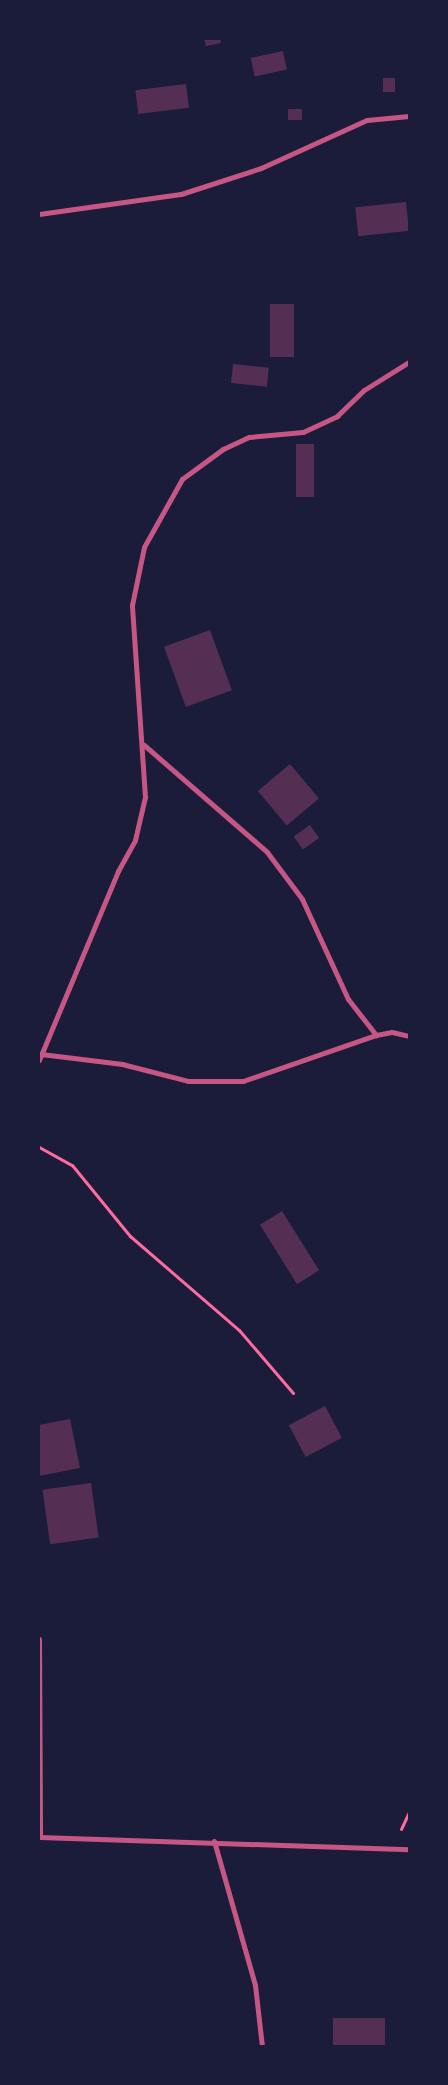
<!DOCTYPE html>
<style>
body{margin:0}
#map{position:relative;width:448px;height:2085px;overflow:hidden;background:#1b1b3a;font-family:Signika,sans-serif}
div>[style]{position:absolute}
.building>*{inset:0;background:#542f53;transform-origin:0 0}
.path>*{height:3px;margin:-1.5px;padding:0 1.5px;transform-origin:1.5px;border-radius:1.5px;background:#ff6b9d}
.minor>*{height:5px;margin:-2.5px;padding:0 2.5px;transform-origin:2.5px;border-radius:2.5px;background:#c65784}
span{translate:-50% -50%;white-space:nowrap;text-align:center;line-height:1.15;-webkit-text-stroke:4.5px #1b1b3a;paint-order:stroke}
.frame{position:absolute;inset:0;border:40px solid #1b1b3a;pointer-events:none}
</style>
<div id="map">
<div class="building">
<i style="clip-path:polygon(204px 39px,220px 39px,221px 43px,206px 46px)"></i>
<i style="left:283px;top:51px;width:19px;height:33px;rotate:78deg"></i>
<i style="left:383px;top:78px;width:12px;height:14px"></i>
<i style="left:186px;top:84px;width:24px;height:51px;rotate:83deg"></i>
<i style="left:288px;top:109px;width:14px;height:11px"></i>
<i style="left:406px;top:202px;width:29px;height:51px;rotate:84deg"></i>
<i style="left:294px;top:304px;width:53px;height:24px;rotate:90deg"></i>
<i style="left:233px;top:364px;width:36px;height:19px;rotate:6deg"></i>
<i style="left:296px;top:444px;width:18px;height:53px"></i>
<i style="left:210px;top:630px;width:64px;height:49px;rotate:70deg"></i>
<i style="left:290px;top:764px;width:45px;height:42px;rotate:50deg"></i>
<i style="left:310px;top:825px;width:16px;height:20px;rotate:55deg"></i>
<i style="left:282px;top:1211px;width:70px;height:26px;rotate:58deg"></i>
<i style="left:325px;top:1406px;width:36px;height:41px;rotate:62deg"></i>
<i style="clip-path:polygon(70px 1419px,80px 1468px,39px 1476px,39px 1425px)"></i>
<i style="left:91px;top:1483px;width:55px;height:49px;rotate:82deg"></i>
<i style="left:385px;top:2018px;width:28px;height:52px;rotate:90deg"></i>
</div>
<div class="path">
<i style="left:39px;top:1147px;width:38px;rotate:29deg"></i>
<i style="left:72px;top:1165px;width:92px;rotate:50.8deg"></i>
<i style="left:130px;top:1236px;width:144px;rotate:40.8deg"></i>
<i style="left:239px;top:1330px;width:83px;rotate:49.4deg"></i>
<i style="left:401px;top:1829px;width:19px;rotate:-65deg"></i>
</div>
<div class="minor">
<i style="left:39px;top:214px;width:143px;rotate:-8deg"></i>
<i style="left:181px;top:194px;width:84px;rotate:-18deg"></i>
<i style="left:261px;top:168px;width:116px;rotate:-24.4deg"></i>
<i style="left:367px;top:120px;width:42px;rotate:-5.4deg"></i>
<i style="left:144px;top:745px;width:163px;rotate:41deg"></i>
<i style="left:267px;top:852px;width:59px;rotate:53.3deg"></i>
<i style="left:302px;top:899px;width:110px;rotate:65.3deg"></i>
<i style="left:348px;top:999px;width:46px;rotate:52.1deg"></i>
<i style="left:41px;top:1054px;width:82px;rotate:7deg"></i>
<i style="left:122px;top:1064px;width:68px;rotate:14.4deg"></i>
<i style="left:188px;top:1081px;width:55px"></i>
<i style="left:243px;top:1081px;width:141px;rotate:-19.1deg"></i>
<i style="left:376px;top:1035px;width:16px;rotate:-11deg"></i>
<i style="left:392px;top:1032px;width:17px;rotate:13deg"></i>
<i style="left:39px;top:1060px;width:205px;rotate:-67.3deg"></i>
<i style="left:118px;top:871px;width:35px;rotate:-61deg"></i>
<i style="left:135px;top:840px;width:44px;rotate:-76.9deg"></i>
<i style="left:145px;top:797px;width:192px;rotate:-93.9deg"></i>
<i style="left:132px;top:605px;width:59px;rotate:-78.3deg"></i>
<i style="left:144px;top:547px;width:78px;rotate:-60.8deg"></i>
<i style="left:182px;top:479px;width:51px;rotate:-36.2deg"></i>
<i style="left:223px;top:449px;width:29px;rotate:-25deg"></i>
<i style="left:249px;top:437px;width:54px;rotate:-5.3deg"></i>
<i style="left:303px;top:432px;width:38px;rotate:-25deg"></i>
<i style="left:337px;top:416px;width:37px;rotate:-44deg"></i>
<i style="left:364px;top:390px;width:53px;rotate:-31.9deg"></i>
<i style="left:39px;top:1639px;width:198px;rotate:89.7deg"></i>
<i style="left:39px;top:1837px;width:370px;rotate:1.9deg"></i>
<i style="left:214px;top:1841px;width:150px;rotate:74.1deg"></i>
<i style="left:255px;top:1985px;width:61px;rotate:83.5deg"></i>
</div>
<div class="frame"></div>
</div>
